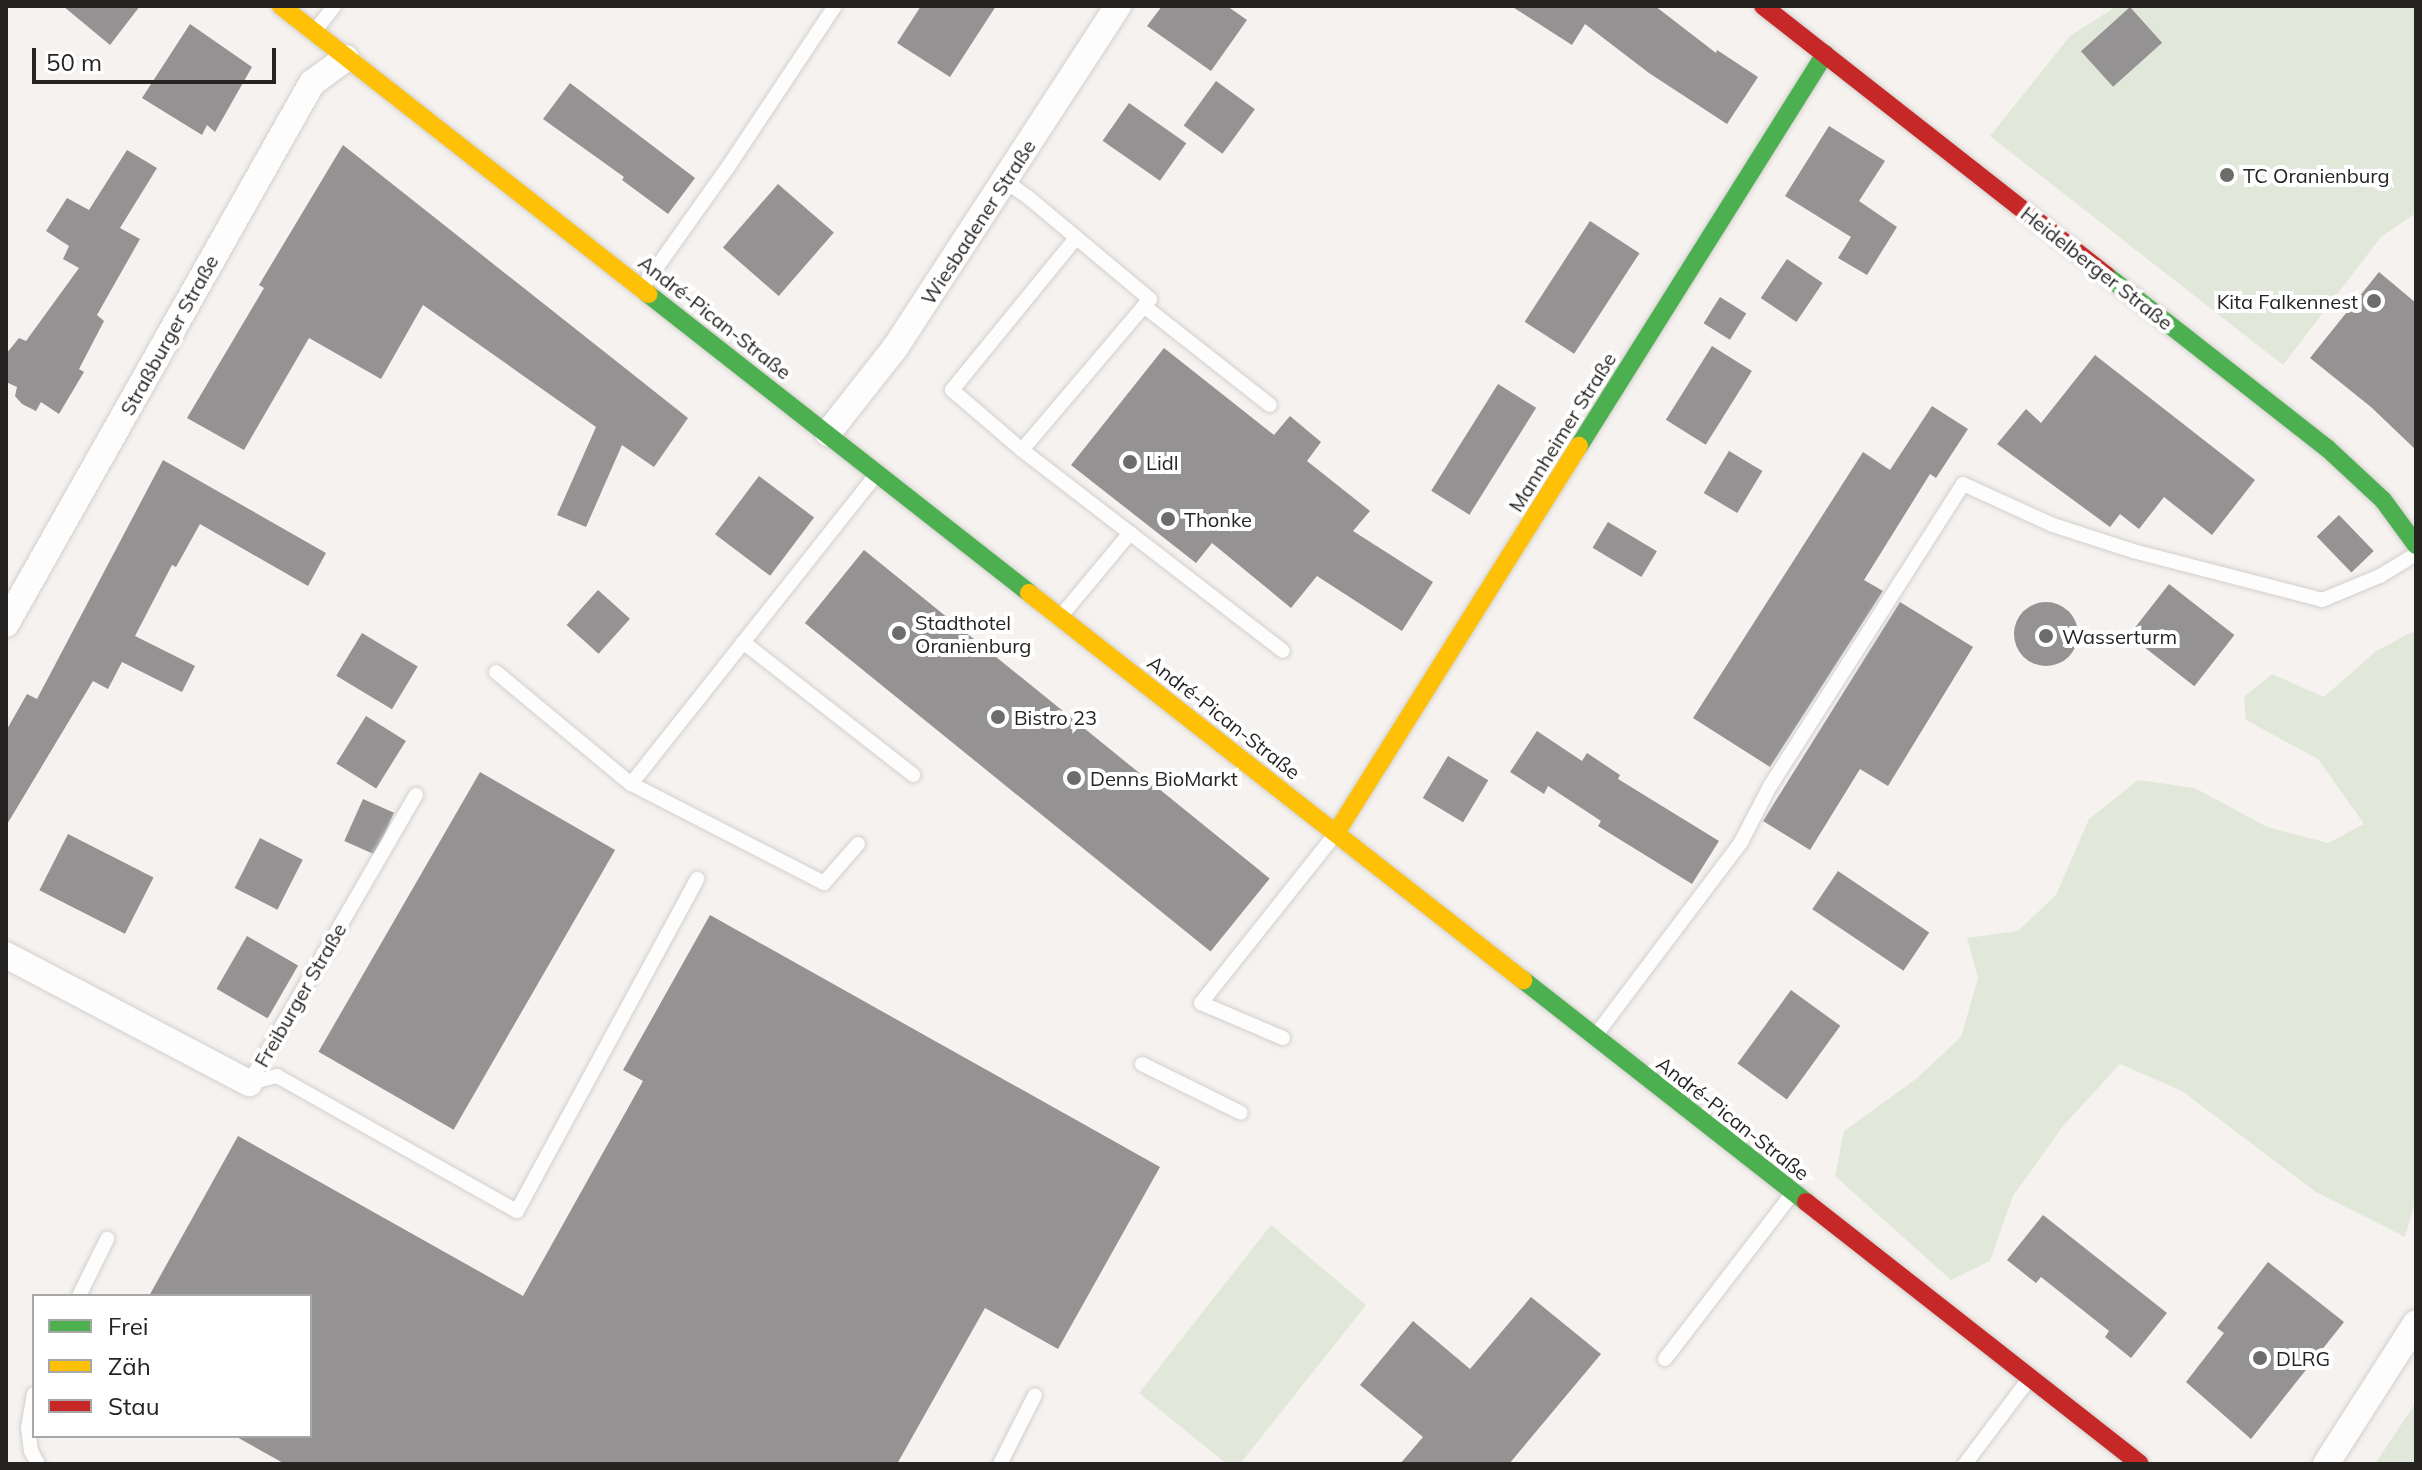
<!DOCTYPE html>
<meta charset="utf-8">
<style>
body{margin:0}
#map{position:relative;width:2422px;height:1470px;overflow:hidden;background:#f5f2ef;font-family:Mulish,sans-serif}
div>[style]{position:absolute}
.green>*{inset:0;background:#e1e8da}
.building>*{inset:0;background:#949292;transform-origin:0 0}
.round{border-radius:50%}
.roads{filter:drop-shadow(0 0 2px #d2cfcd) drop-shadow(0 0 2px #d2cfcd)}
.lane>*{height:14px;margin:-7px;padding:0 7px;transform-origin:7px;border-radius:7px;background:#fefdfd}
.street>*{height:26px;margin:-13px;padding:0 13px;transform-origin:13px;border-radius:13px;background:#fefdfd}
.fast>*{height:18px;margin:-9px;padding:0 9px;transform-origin:9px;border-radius:9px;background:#4caf50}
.slow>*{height:18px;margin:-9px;padding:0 9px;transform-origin:9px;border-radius:9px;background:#ffc107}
.jam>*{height:18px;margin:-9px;padding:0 9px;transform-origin:9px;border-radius:9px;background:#c62828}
.dots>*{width:22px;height:22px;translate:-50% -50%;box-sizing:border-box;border:4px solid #fff;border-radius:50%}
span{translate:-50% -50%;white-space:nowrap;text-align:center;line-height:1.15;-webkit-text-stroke:8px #fff;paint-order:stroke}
.poi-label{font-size:20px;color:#262423}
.left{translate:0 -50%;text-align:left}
.right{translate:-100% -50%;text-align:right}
.street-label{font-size:20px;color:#262423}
.frame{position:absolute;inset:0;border:8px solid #262423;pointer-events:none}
.legend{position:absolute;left:32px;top:1294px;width:280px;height:144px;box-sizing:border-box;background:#fff;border:2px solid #a8a7a7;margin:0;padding:10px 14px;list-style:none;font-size:24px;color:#262423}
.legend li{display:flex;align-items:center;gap:16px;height:40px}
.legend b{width:40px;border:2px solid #a8a7a7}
.scale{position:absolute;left:32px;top:48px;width:244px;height:36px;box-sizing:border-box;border:4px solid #262423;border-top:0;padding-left:10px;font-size:24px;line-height:28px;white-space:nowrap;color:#262423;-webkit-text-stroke:6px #fff;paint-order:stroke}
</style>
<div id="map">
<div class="green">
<i style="clip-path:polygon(2117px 6px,2416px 6px,2416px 213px,2381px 237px,2283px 365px,1990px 136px,2070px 36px)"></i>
<i style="clip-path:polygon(2416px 630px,2416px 1198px,2405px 1237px,2316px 1192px,2182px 1091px,2120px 1064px,2063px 1126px,2013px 1196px,1990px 1261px,1951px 1280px,1835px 1176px,1844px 1131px,1916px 1079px,1961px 1037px,1978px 978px,1967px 938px,2018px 931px,2056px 895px,2089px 819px,2138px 780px,2195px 788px,2267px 827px,2328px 843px,2364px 824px,2318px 759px,2246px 720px,2244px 697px,2272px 674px,2324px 697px,2376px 651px)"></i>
<i style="clip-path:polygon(1271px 1225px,1366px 1305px,1240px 1464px,1227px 1464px,1139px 1393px)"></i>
<i style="clip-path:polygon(2416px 1402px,2416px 1464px,2375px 1464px)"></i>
</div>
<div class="building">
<i style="clip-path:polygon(63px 6px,140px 6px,110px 45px)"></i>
<i style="clip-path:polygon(921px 6px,996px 6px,950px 77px,897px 43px)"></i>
<i style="clip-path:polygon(1162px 6px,1227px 6px,1247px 20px,1211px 71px,1147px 26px)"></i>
<i style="clip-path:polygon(1511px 6px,1655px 6px,1716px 53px,1717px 50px,1758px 77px,1727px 124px,1649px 73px,1585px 24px,1572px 45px)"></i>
<i style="left:2130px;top:7px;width:48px;height:66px;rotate:48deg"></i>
<i style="clip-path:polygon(190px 24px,252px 67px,215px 132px,207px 125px,202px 135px,142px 98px)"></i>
<i style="left:1216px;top:81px;width:48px;height:55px;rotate:36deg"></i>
<i style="clip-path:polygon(570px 83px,695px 178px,668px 214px,622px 180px,624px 177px,543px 119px)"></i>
<i style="left:1129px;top:103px;width:70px;height:46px;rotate:35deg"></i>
<i style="clip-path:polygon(1829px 126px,1885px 161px,1859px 201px,1897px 227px,1867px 275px,1838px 258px,1851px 237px,1785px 196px)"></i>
<i style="clip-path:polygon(343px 145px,688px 418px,654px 467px,622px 445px,586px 527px,557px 515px,596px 427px,423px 305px,381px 379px,309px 338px,244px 450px,187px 418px,264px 288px,259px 285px)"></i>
<i style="clip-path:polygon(127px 150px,157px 168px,120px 228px,140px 239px,97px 315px,104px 321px,79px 369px,84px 372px,59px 414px,41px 402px,36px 411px,22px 404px,15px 396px,17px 387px,6px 382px,6px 354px,19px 338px,26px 341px,79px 268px,63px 259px,69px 246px,46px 231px,67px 198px,89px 210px)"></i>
<i style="left:778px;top:184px;width:74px;height:84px;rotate:41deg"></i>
<i style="left:1590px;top:221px;width:59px;height:120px;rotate:33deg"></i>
<i style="left:1787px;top:259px;width:43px;height:47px;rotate:34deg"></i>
<i style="clip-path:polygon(2379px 272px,2416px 303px,2416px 450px,2371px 407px,2310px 358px)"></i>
<i style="left:1720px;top:297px;width:31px;height:31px;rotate:32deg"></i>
<i style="left:1712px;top:346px;width:47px;height:87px;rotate:32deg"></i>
<i style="clip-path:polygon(1164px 348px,1274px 435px,1290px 416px,1321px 442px,1307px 461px,1370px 511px,1353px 531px,1433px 582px,1402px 631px,1317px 576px,1291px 608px,1212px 543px,1196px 563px,1071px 465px)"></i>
<i style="clip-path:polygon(2095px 355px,2255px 480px,2212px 535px,2164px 497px,2139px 529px,2120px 514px,2110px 527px,1997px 444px,2026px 409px,2041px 423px)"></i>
<i style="left:1498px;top:384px;width:45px;height:126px;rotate:32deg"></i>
<i style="clip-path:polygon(1932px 406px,1968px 429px,1936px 478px,1930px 474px,1864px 580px,1883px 591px,1770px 767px,1693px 718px,1863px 452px,1890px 470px)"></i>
<i style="left:1729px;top:451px;width:39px;height:49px;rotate:31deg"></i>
<i style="clip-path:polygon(163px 460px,326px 553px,308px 586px,200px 524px,176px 567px,172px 565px,135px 636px,195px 666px,182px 692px,122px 662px,108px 689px,93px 681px,6px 826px,6px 731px,27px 694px,37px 699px)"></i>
<i style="left:759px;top:476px;width:69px;height:73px;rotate:37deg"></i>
<i style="left:2339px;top:515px;width:50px;height:31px;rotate:46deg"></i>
<i style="left:1608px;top:522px;width:57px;height:30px;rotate:31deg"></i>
<i style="left:864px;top:550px;width:522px;height:94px;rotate:39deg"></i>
<i style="left:2169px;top:584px;width:83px;height:65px;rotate:38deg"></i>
<i style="left:598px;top:590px;width:43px;height:47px;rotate:42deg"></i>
<i class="round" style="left:2014px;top:602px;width:64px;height:64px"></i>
<i style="clip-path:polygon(1900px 602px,1973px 647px,1888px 786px,1860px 769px,1810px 850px,1763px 821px)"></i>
<i style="left:362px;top:633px;width:65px;height:50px;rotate:31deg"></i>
<i style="left:366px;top:716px;width:47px;height:56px;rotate:32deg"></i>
<i style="clip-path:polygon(1537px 731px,1582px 761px,1587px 753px,1620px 775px,1618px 779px,1719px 841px,1692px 884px,1598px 826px,1601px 821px,1548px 786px,1544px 794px,1510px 772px)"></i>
<i style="left:1448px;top:756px;width:47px;height:49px;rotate:31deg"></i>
<i style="left:480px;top:772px;width:156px;height:323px;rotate:30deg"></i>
<i style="left:363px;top:799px;width:34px;height:46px;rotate:24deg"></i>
<i style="left:68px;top:834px;width:96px;height:63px;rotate:27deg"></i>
<i style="left:260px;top:838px;width:48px;height:56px;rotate:27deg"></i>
<i style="left:1838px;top:871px;width:110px;height:46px;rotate:34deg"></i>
<i style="clip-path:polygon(710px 915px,1160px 1167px,1058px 1349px,985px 1308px,897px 1464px,285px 1464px,235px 1436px,310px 1436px,310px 1296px,149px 1296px,238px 1136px,523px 1296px,643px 1081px,623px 1070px)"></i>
<i style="left:247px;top:936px;width:59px;height:61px;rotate:30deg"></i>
<i style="left:1791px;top:990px;width:61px;height:91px;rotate:36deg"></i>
<i style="clip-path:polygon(2043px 1215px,2167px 1313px,2131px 1358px,2105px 1337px,2109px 1331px,2041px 1277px,2036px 1283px,2007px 1260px)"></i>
<i style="clip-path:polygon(2268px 1262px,2344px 1322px,2251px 1439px,2186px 1382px,2224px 1333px,2217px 1328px)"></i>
<i style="clip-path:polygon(1531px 1297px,1601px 1354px,1509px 1464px,1400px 1464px,1423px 1437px,1360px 1385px,1413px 1321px,1470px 1369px)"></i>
</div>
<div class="roads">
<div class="lane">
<i style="left:314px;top:32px;width:33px;rotate:-52deg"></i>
<i style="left:1005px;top:181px;width:29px;rotate:35deg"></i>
<i style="left:1029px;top:198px;width:158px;rotate:39.9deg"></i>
<i style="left:1150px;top:299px;width:198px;rotate:130.3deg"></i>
<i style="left:1022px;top:450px;width:92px;rotate:-139.4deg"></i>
<i style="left:952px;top:390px;width:196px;rotate:-50.8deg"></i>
<i style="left:642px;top:288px;width:148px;rotate:-54.6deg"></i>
<i style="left:728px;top:167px;width:193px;rotate:-56.4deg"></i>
<i style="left:1144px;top:306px;width:160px;rotate:38.2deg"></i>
<i style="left:1022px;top:450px;width:329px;rotate:37.6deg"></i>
<i style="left:1061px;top:616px;width:108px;rotate:-50.3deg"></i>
<i style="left:743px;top:642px;width:216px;rotate:38deg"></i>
<i style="left:496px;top:672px;width:175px;rotate:39.7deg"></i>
<i style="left:858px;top:844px;width:52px;rotate:131.1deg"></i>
<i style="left:824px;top:883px;width:217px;rotate:-152.8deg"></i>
<i style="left:631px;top:784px;width:393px;rotate:-51.6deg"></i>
<i style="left:1595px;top:1036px;width:243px;rotate:-53deg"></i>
<i style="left:1741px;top:842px;width:63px;rotate:-62.6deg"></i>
<i style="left:1770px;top:786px;width:358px;rotate:-57.4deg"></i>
<i style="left:1963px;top:484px;width:99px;rotate:24.5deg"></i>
<i style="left:2053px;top:525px;width:84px;rotate:18deg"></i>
<i style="left:2133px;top:551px;width:195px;rotate:14.5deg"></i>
<i style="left:2322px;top:600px;width:63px;rotate:-22.5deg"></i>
<i style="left:2380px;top:576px;width:42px;rotate:-31.4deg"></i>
<i style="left:1283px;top:1038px;width:89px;rotate:-156.9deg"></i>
<i style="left:1201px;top:1003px;width:217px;rotate:-51.5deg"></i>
<i style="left:1142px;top:1064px;width:110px;rotate:26.3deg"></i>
<i style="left:249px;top:1083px;width:29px;rotate:-14deg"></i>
<i style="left:277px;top:1076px;width:275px;rotate:29.4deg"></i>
<i style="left:517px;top:1211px;width:378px;rotate:-61.5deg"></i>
<i style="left:249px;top:1083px;width:333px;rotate:-59.9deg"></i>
<i style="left:79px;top:1296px;width:64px;rotate:-63.8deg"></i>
<i style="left:1665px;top:1359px;width:210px;rotate:-52.4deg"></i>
<i style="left:34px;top:1394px;width:34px;rotate:100deg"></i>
<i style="left:28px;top:1427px;width:24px;rotate:83deg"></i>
<i style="left:31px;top:1451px;width:15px;rotate:62deg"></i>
<i style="left:1000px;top:1464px;width:77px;rotate:-63.1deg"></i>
<i style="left:1965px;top:1464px;width:106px;rotate:-53deg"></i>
</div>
<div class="street">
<i style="left:828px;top:433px;width:108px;rotate:-51.8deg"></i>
<i style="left:895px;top:348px;width:408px;rotate:-56.9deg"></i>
<i style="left:6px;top:624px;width:622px;rotate:-60.51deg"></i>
<i style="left:312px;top:83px;width:42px;rotate:-36.3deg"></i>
<i style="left:6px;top:955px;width:275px;rotate:27.8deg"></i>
<i style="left:2326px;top:1464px;width:167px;rotate:-57.4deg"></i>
</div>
<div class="fast">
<i style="left:2106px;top:275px;width:281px;rotate:38.1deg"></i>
<i style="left:2327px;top:448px;width:76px;rotate:42.9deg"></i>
<i style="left:2383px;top:500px;width:56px;rotate:53.7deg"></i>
<i style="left:648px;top:294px;width:484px;rotate:38.1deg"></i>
<i style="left:1579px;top:446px;width:463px;rotate:-57.9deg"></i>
<i style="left:1523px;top:980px;width:360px;rotate:38.1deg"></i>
</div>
<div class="slow">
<i style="left:281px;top:6px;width:467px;rotate:38.1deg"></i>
<i style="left:1029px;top:593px;width:628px;rotate:38.08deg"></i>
<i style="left:1336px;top:833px;width:457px;rotate:-57.9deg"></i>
</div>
<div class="jam">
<i style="left:1763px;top:6px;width:436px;rotate:38.1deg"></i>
<i style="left:1806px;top:1202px;width:424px;rotate:38.1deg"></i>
</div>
</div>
<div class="dots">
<i style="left:2227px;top:175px;background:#6e6c6a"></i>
<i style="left:2374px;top:301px;background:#6e6c6a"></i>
<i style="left:1130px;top:462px;background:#6e6c6a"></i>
<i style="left:1168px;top:519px;background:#6e6c6a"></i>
<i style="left:899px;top:633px;background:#6e6c6a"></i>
<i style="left:2046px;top:636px;background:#6e6c6a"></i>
<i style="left:998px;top:717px;background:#6e6c6a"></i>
<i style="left:1074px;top:778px;background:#6e6c6a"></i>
<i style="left:2260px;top:1358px;background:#6e6c6a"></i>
</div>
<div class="poi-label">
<span class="left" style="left:2243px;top:175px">TC Oranienburg</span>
<span class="right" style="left:2358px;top:301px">Kita Falkennest</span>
<span class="left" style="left:1146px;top:462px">Lidl</span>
<span class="left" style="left:1184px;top:519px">Thonke</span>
<span class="left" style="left:915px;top:634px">Stadthotel<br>Oranienburg</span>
<span class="left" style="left:2062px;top:636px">Wasserturm</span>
<span class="left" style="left:1014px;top:717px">Bistro 23</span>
<span class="left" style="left:1090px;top:778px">Denns BioMarkt</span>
<span class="left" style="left:2276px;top:1358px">DLRG</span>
</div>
<div class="street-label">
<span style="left:978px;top:222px;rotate:-57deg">Wiesbadener Straße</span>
<span style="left:2097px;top:268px;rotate:38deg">Heidelberger Straße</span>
<span style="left:715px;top:317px;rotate:38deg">André-Pican-Straße</span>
<span style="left:169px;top:335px;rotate:-61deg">Straßburger Straße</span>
<span style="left:1562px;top:432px;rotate:-58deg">Mannheimer Straße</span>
<span style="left:1224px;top:717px;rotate:38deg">André-Pican-Straße</span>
<span style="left:300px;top:995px;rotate:-60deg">Freiburger Straße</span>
<span style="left:1733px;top:1118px;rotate:38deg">André-Pican-Straße</span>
</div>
<div class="frame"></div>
<ul class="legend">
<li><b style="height:10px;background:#4caf50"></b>Frei</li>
<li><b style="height:10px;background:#ffc107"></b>Zäh</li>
<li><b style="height:10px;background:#c62828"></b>Stau</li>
</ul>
<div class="scale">50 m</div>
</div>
